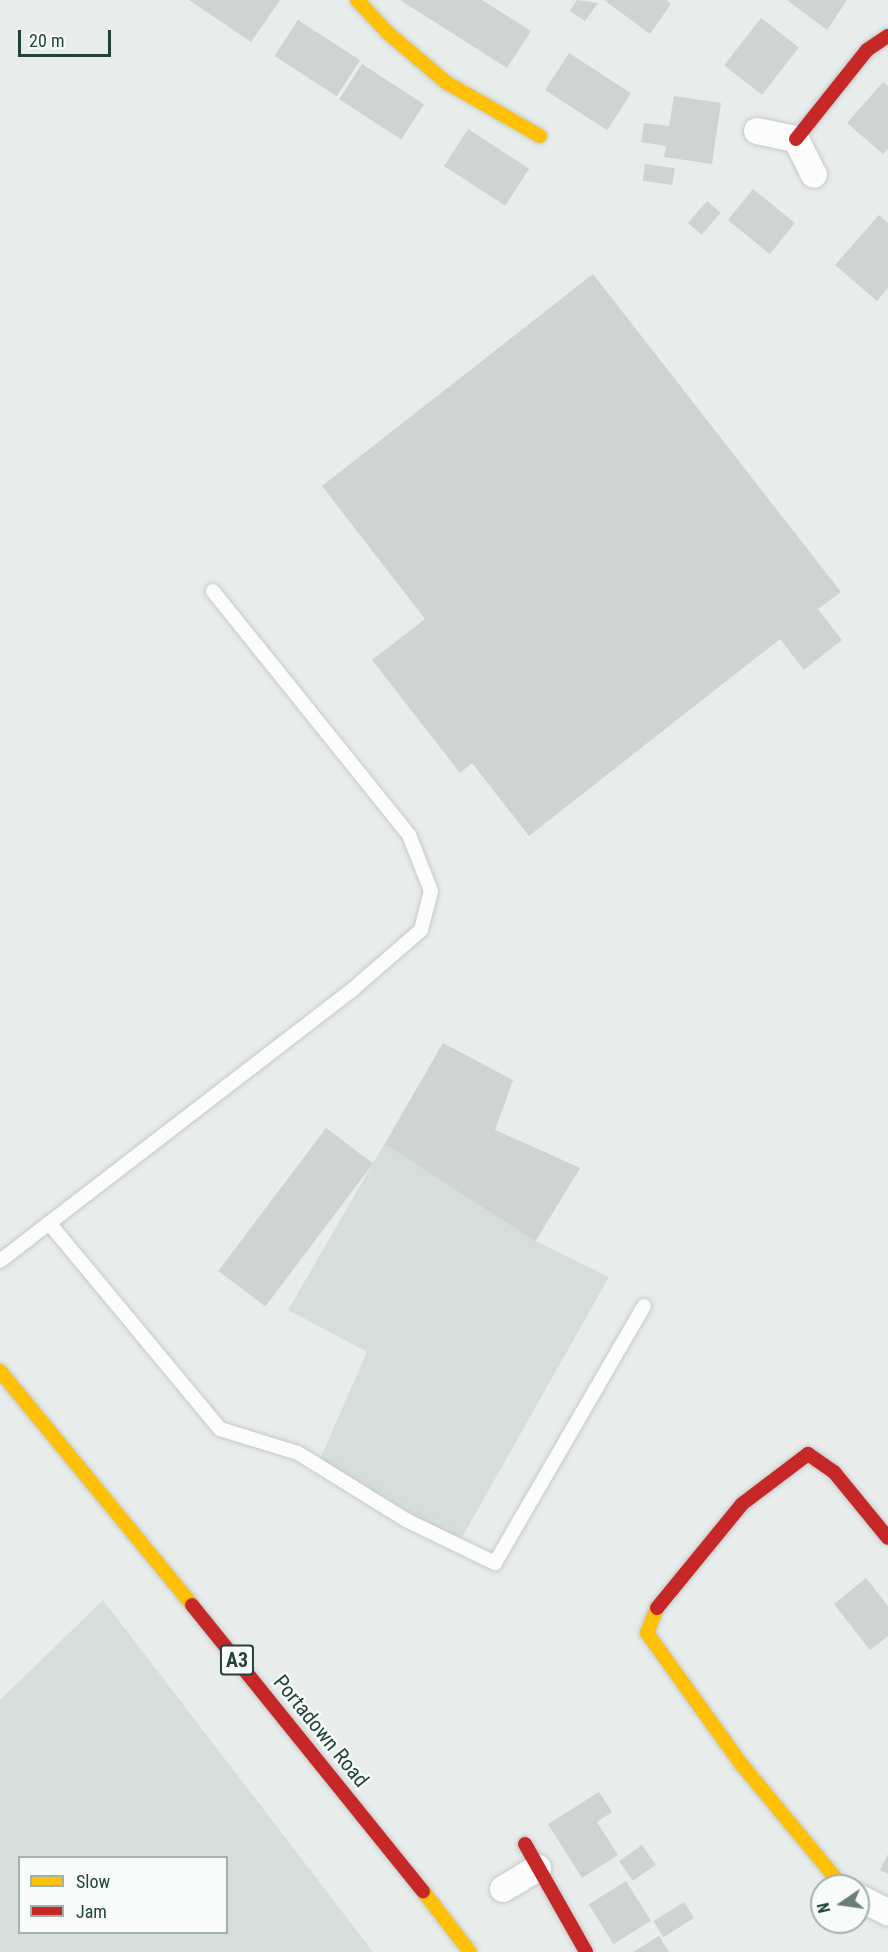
<!DOCTYPE html>
<style>
body{margin:0}
#map{position:relative;width:888px;height:1952px;overflow:hidden;background:#e8edeb;font-family:"Roboto Condensed",sans-serif}
div>[style]{position:absolute}
.built>*{inset:0;background:#d6dedb}
.building>*{inset:0;background:#cfd4d2;transform-origin:0 0}
.roads{filter:drop-shadow(0 0 2px #c5cac8) drop-shadow(0 0 2px #c5cac8)}
.lane>*{height:14px;margin:-7px;padding:0 7px;transform-origin:7px;border-radius:7px;background:#fcfcfc}
.street>*{height:26px;margin:-13px;padding:0 13px;transform-origin:13px;border-radius:13px;background:#fcfcfc}
.slow>*{height:14px;margin:-7px;padding:0 7px;transform-origin:7px;border-radius:7px;background:#ffc107}
.jam>*{height:14px;margin:-7px;padding:0 7px;transform-origin:7px;border-radius:7px;background:#c62828}
span{translate:-50% -50%;white-space:nowrap;text-align:center;line-height:1.15;-webkit-text-stroke:4.5px #f7fbf9;paint-order:stroke}
.shield-label span{padding:2px 4px;background:#f7fbf9;border:2px solid;border-radius:4px;-webkit-text-stroke-width:0}
.shield-label{font-size:20px;color:#24423a;font-weight:700}
.street-label{font-size:21px;color:#24423a}
.legend{position:absolute;left:18px;top:1856px;width:210px;height:78px;box-sizing:border-box;background:#f7fbf9;border:2px solid #a3b1ad;margin:0;padding:8px 10px;list-style:none;font-size:18px;color:#24423a}
.legend li{display:flex;align-items:center;gap:12px;height:30px}
.legend b{width:30px;border:2px solid #a3b1ad}
.north{position:absolute;left:810px;top:1874px;width:60px;height:60px;box-sizing:border-box;background:#f7fbf9;border:2px solid #a3b1ad;border-radius:50%;rotate:257deg;font-size:16px;font-weight:700;line-height:24px;text-align:center;color:#24423a}
.north::after{content:'';display:block;margin:auto;width:21px;height:27px;background:#697e78;clip-path:polygon(50% 0,100% 100%,50% 72%,0 100%)}
.scale{position:absolute;left:18px;top:30px;width:93px;height:27px;box-sizing:border-box;border:3px solid #24423a;border-top:0;padding-left:8px;font-size:18px;line-height:21px;white-space:nowrap;color:#24423a;-webkit-text-stroke:4px #f7fbf9;paint-order:stroke}
</style>
<div id="map">
<div class="built">
<i style="clip-path:polygon(443px 1043px,513px 1080px,495px 1130px,580px 1168px,536px 1241px,609px 1277px,460px 1541px,319px 1461px,367px 1352px,288px 1310px)"></i>
<i style="clip-path:polygon(evenodd,103px 1600px,373px 1952px,0 1952px,0 1700px,103px 1600px,20px 1858px,226px 1858px,226px 1932px,20px 1932px,20px 1858px)"></i>
</div>
<div class="building">
<i style="clip-path:polygon(189px 0,280px 0,251px 42px)"></i>
<i style="clip-path:polygon(400px 0,482px 0,531px 31px,507px 68px)"></i>
<i style="clip-path:polygon(577px 0,598px 3px,585px 21px,570px 11px)"></i>
<i style="clip-path:polygon(604px 0,666px 0,671px 4px,650px 34px)"></i>
<i style="clip-path:polygon(787px 0,847px 0,827px 30px)"></i>
<i style="left:761px;top:18px;width:48px;height:60px;rotate:38deg"></i>
<i style="left:298px;top:20px;width:74px;height:43px;rotate:33deg"></i>
<i style="left:569px;top:53px;width:74px;height:44px;rotate:33deg"></i>
<i style="left:362px;top:64px;width:74px;height:42px;rotate:33deg"></i>
<i style="clip-path:polygon(883px 82px,888px 86px,888px 149px,883px 154px,847px 123px)"></i>
<i style="clip-path:polygon(674px 96px,721px 103px,712px 164px,664px 157px,666px 146px,641px 142px,644px 123px,669px 126px)"></i>
<i style="left:468px;top:129px;width:73px;height:44px;rotate:33deg"></i>
<i style="left:645px;top:164px;width:30px;height:17px;rotate:8deg"></i>
<i style="left:753px;top:189px;width:54px;height:40px;rotate:39deg"></i>
<i style="left:707px;top:201px;width:18px;height:29px;rotate:41deg"></i>
<i style="clip-path:polygon(879px 215px,888px 223px,888px 288px,877px 301px,835px 265px)"></i>
<i style="clip-path:polygon(593px 274px,841px 592px,818px 609px,842px 640px,804px 670px,780px 639px,529px 836px,472px 763px,460px 773px,372px 660px,425px 619px,322px 486px)"></i>
<i style="clip-path:polygon(443px 1043px,513px 1080px,495px 1130px,580px 1168px,535px 1241px,385px 1144px)"></i>
<i style="left:326px;top:1128px;width:59px;height:179px;rotate:37deg"></i>
<i style="clip-path:polygon(866px 1578px,888px 1606px,888px 1636px,870px 1650px,834px 1604px)"></i>
<i style="clip-path:polygon(599px 1792px,612px 1812px,597px 1822px,618px 1855px,582px 1878px,548px 1824px)"></i>
<i style="left:642px;top:1845px;width:24px;height:28px;rotate:55deg"></i>
<i style="clip-path:polygon(888px 1854px,888px 1874px,880px 1870px)"></i>
<i style="left:626px;top:1881px;width:47px;height:44px;rotate:58deg"></i>
<i style="left:684px;top:1902px;width:19px;height:36px;rotate:58deg"></i>
<i style="clip-path:polygon(659px 1936px,669px 1952px,633px 1952px)"></i>
</div>
<div class="roads">
<div class="lane">
<i style="left:49px;top:1223px;width:268px;rotate:50.3deg"></i>
<i style="left:220px;top:1429px;width:82px;rotate:17.1deg"></i>
<i style="left:298px;top:1453px;width:127px;rotate:31.8deg"></i>
<i style="left:406px;top:1520px;width:99px;rotate:25.8deg"></i>
<i style="left:495px;top:1563px;width:297px;rotate:-59.9deg"></i>
<i style="left:0;top:1261px;width:446px;rotate:-37.6deg"></i>
<i style="left:353px;top:989px;width:90px;rotate:-40.9deg"></i>
<i style="left:421px;top:930px;width:40px;rotate:-75.6deg"></i>
<i style="left:431px;top:891px;width:60px;rotate:-111.4deg"></i>
<i style="left:409px;top:835px;width:313px;rotate:-128.8deg"></i>
</div>
<div class="street">
<i style="left:757px;top:131px;width:40px;rotate:12deg"></i>
<i style="left:796px;top:139px;width:40px;rotate:63.4deg"></i>
<i style="left:503px;top:1889px;width:41px;rotate:-31deg"></i>
<i style="left:858px;top:1897px;width:34px;rotate:27deg"></i>
</div>
<div class="slow">
<i style="left:357px;top:0;width:45px;rotate:46.8deg"></i>
<i style="left:388px;top:33px;width:77px;rotate:40.3deg"></i>
<i style="left:447px;top:83px;width:107px;rotate:29.7deg"></i>
<i style="left:0;top:1371px;width:303px;rotate:50.6deg"></i>
<i style="left:657px;top:1608px;width:27px;rotate:112deg"></i>
<i style="left:647px;top:1633px;width:163px;rotate:54.3deg"></i>
<i style="left:742px;top:1765px;width:157px;rotate:50.4deg"></i>
<i style="left:423px;top:1891px;width:77px;rotate:52.4deg"></i>
</div>
<div class="jam">
<i style="left:796px;top:139px;width:114px;rotate:-51.4deg"></i>
<i style="left:867px;top:50px;width:25px;rotate:-34deg"></i>
<i style="left:192px;top:1605px;width:368px;rotate:51.1deg"></i>
<i style="left:657px;top:1608px;width:134px;rotate:-50.7deg"></i>
<i style="left:742px;top:1504px;width:83px;rotate:-37.1deg"></i>
<i style="left:808px;top:1454px;width:32px;rotate:35deg"></i>
<i style="left:834px;top:1472px;width:85px;rotate:50.7deg"></i>
<i style="left:525px;top:1844px;width:124px;rotate:60.5deg"></i>
</div>
</div>
<div class="shield-label">
<span style="left:237px;top:1660px">A3</span>
</div>
<div class="street-label">
<span style="left:321px;top:1731px;rotate:51deg">Portadown Road</span>
</div>
<ul class="legend">
<li><b style="height:8px;background:#ffc107"></b>Slow</li>
<li><b style="height:8px;background:#c62828"></b>Jam</li>
</ul>
<div class="north">N</div>
<div class="scale">20 m</div>
</div>
